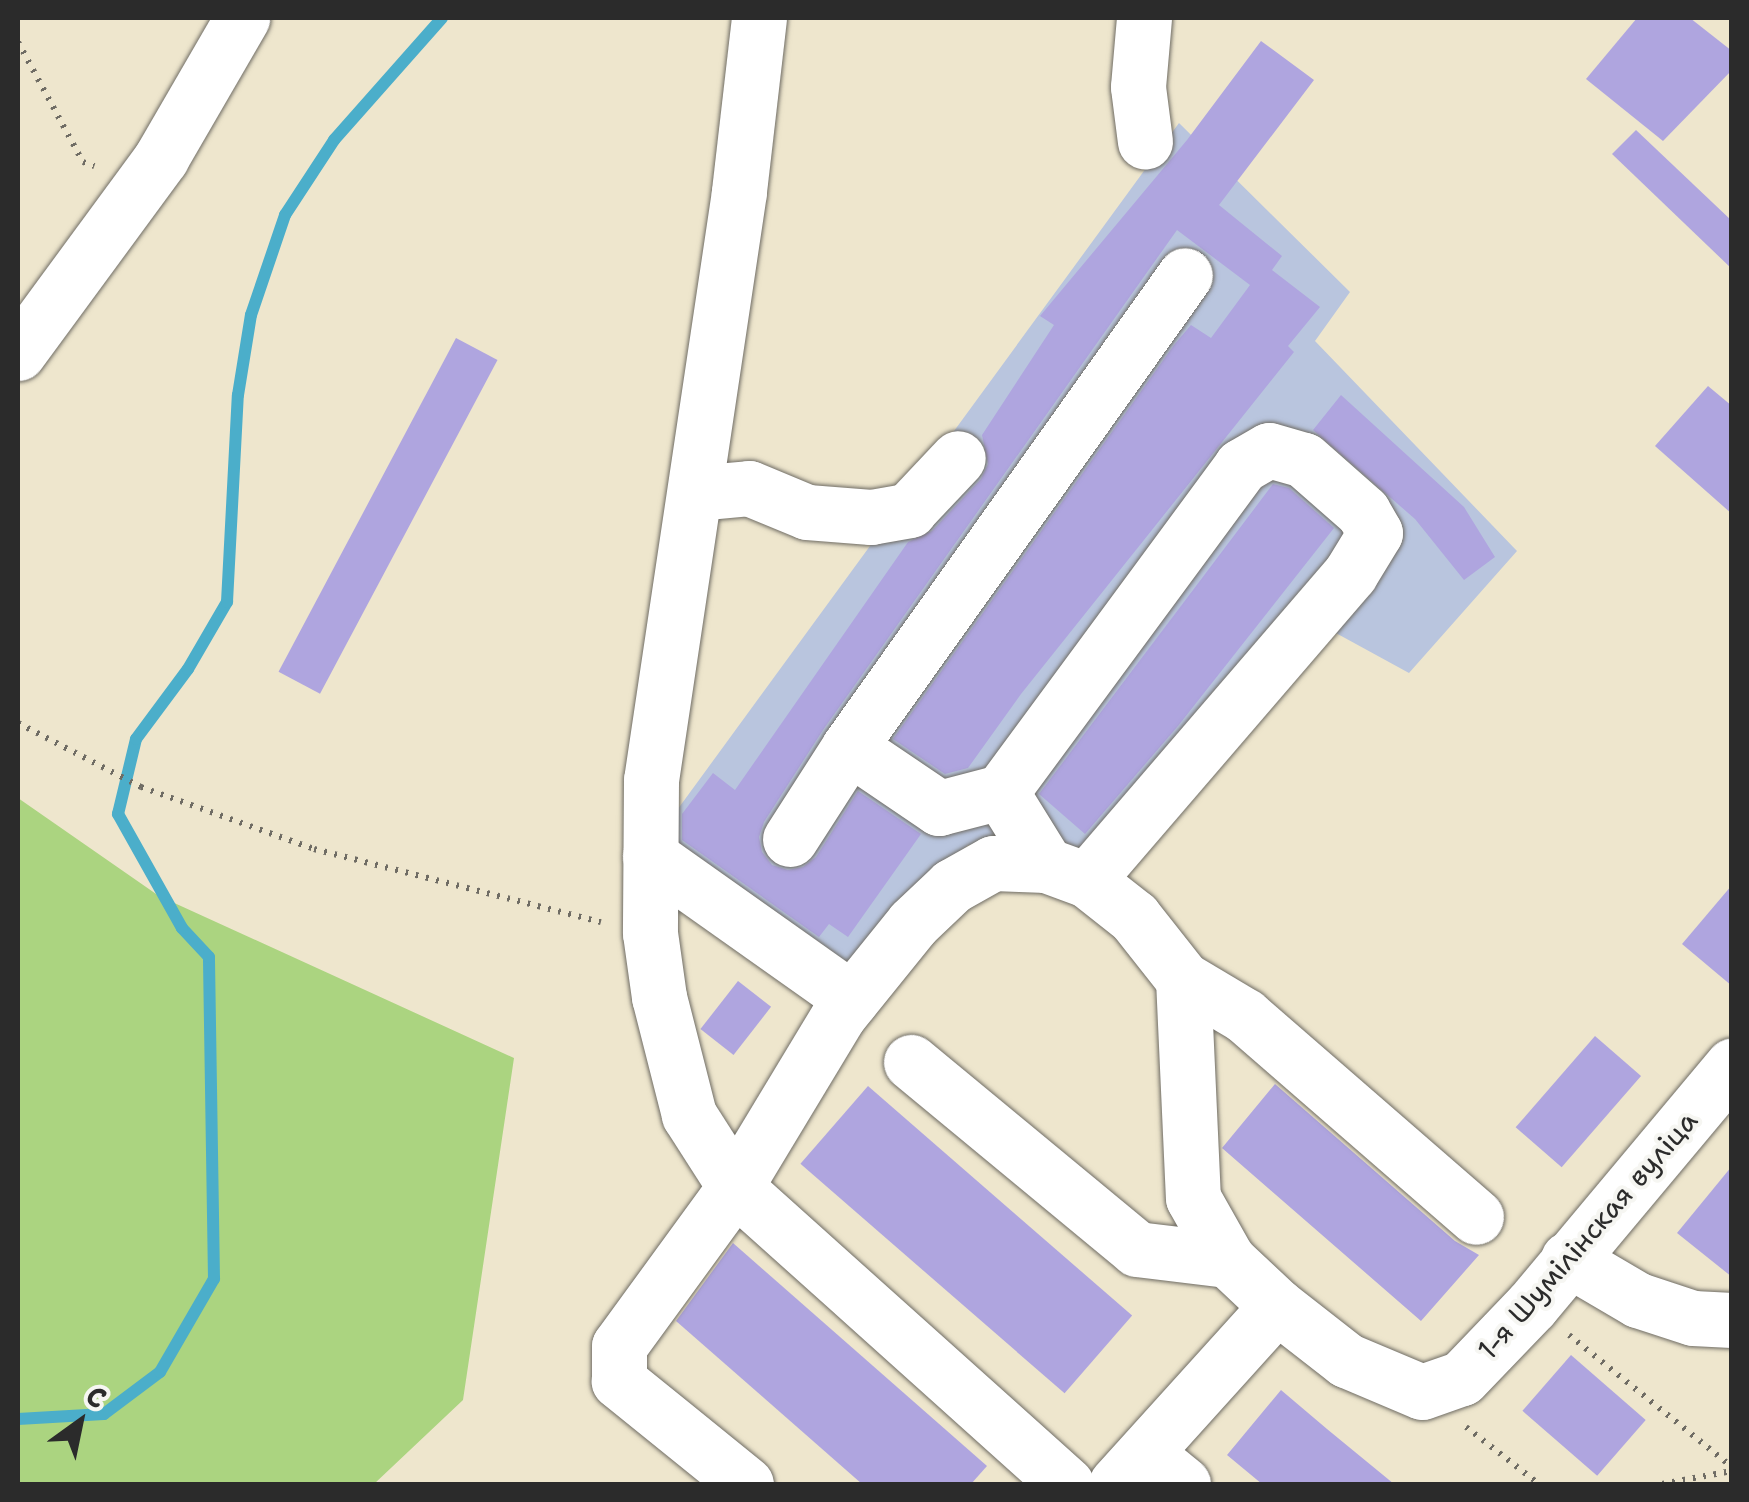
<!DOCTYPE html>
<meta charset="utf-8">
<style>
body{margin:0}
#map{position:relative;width:1749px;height:1502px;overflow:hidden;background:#eee6cd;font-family:"Shantell Sans",sans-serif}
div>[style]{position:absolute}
.industrial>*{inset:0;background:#b9c5de}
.green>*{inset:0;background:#abd480}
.stream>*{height:12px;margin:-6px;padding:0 6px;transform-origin:6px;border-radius:6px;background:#4baeca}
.building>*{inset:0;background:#afa5df;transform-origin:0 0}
.path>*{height:6px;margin-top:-3px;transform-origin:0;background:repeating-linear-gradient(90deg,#6f6c64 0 2.5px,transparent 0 10.5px)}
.roads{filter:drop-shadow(0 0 2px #6f6c64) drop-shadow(0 0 2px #6f6c64)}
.minor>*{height:55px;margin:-27.5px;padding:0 27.5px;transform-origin:27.5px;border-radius:27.5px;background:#fff}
span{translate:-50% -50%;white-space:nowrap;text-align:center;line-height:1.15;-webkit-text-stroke:8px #f6f6f2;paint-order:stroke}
.street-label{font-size:28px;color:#2b2b2b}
.frame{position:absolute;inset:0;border:20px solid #2b2b2b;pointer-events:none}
.north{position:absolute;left:30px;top:1372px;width:100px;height:100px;-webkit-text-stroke:8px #f6f6f2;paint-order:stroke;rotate:33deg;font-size:28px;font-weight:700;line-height:40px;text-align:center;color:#2b2b2b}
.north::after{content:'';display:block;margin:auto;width:35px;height:45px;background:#2b2b2b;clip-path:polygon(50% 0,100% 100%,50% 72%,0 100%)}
</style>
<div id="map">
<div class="industrial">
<i style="clip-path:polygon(1179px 123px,1350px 292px,1315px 341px,1517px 551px,1409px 673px,1334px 632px,1139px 861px,968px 845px,839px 982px,653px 843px)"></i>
</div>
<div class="green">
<i style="clip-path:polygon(18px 798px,159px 896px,514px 1058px,463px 1400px,374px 1484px,18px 1484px)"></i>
</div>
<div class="stream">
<i style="left:18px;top:1419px;width:86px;rotate:-3.3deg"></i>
<i style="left:104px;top:1414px;width:70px;rotate:-36.9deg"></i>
<i style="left:160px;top:1372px;width:108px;rotate:-59.9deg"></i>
<i style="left:214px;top:1279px;width:322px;rotate:-90.9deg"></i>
<i style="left:209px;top:957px;width:40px;rotate:-133deg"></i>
<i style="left:182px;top:928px;width:131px;rotate:-119.3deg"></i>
<i style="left:118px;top:814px;width:77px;rotate:-76.5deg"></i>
<i style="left:136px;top:739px;width:87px;rotate:-53.4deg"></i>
<i style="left:188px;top:669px;width:78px;rotate:-59.8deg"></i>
<i style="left:227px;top:602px;width:207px;rotate:-87deg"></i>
<i style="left:238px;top:395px;width:81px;rotate:-80.8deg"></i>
<i style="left:251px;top:315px;width:106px;rotate:-71.2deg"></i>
<i style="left:285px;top:215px;width:90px;rotate:-56.8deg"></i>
<i style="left:334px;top:140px;width:163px;rotate:-48.5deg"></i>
</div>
<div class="building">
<i style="clip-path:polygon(1637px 18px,1690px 18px,1732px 51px,1732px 70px,1663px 141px,1586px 79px)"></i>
<i style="clip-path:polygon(1261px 41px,1314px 80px,1219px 205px,1282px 256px,1272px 270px,1320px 307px,1288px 346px,1294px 352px,1021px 694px,968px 768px,945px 774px,893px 739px,1174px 345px,1191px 325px,1211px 338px,1250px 285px,1177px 230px,823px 730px,764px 822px,759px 837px,762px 852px,772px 865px,788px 870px,803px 867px,816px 857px,858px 791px,921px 834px,848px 937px,829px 924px,819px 937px,682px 840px,682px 814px,713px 773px,735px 790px,908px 542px,932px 531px,981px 479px,988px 464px,982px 435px,1054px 325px,1040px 316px,1187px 140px)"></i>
<i style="clip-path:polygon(1636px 130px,1732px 221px,1732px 269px,1612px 154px)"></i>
<i style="left:456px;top:338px;width:47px;height:378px;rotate:28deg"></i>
<i style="clip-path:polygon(1708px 386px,1732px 406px,1732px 514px,1655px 446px)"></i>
<i style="clip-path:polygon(1341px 395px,1464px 507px,1495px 557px,1464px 580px,1415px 519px,1313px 430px)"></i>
<i style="clip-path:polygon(1273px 484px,1289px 488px,1334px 528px,1178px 726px,1085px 834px,1039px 794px)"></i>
<i style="clip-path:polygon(1732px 885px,1732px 986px,1682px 944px)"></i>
<i style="left:738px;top:981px;width:42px;height:61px;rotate:38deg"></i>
<i style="left:1595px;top:1036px;width:61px;height:121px;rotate:41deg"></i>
<i style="clip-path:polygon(1275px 1084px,1455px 1241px,1479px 1255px,1421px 1321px,1222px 1148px)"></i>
<i style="left:868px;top:1086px;width:350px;height:103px;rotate:41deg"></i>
<i style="clip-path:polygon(1732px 1166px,1732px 1277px,1677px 1233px)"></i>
<i style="clip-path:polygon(733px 1243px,987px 1466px,971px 1484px,862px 1484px,676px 1321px)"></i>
<i style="left:1571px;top:1355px;width:99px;height:74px;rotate:41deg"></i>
<i style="clip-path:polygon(1281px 1390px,1327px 1429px,1394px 1484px,1262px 1484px,1227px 1455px)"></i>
</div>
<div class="path">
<i style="left:18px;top:42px;width:136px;rotate:61.6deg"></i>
<i style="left:83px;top:162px;width:12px;rotate:20deg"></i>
<i style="left:18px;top:723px;width:139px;rotate:27.5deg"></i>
<i style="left:141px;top:787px;width:184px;rotate:19.7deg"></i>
<i style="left:314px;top:849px;width:296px;rotate:14.3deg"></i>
<i style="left:1569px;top:1335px;width:210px;rotate:39deg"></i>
<i style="left:1466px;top:1427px;width:93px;rotate:38deg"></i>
<i style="left:1662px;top:1484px;width:71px;rotate:-10.5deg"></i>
</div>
<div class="roads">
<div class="minor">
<i style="left:759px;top:18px;width:175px;rotate:96.6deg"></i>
<i style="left:739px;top:192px;width:595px;rotate:98.51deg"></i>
<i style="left:651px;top:780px;width:153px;rotate:90.4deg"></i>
<i style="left:650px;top:933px;width:65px;rotate:82deg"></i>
<i style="left:659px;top:997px;width:122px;rotate:75.7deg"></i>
<i style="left:689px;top:1115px;width:85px;rotate:57.4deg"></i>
<i style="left:735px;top:1187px;width:445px;rotate:41.9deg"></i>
<i style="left:1144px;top:18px;width:69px;rotate:95deg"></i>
<i style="left:1138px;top:87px;width:55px;rotate:82.7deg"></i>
<i style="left:18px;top:353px;width:242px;rotate:-53.7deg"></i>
<i style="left:161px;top:158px;width:162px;rotate:-59.9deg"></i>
<i style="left:695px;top:493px;width:54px;rotate:-5.3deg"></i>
<i style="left:749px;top:488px;width:63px;rotate:22.5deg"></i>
<i style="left:807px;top:512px;width:64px;rotate:4.5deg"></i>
<i style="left:871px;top:517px;width:39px;rotate:-10deg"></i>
<i style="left:909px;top:510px;width:71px;rotate:-46.7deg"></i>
<i style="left:849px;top:747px;width:109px;rotate:34.1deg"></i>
<i style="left:939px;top:808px;width:64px;rotate:-14.5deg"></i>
<i style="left:790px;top:839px;width:109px;rotate:-57.3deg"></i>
<i style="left:849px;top:747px;width:579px;rotate:-54.55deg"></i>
<i style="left:650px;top:856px;width:247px;rotate:35.3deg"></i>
<i style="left:1046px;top:865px;width:86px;rotate:-121.7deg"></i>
<i style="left:1001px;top:792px;width:405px;rotate:-53.6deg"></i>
<i style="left:1241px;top:466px;width:32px;rotate:-30deg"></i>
<i style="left:1269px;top:450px;width:36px;rotate:16deg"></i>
<i style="left:1304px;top:460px;width:79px;rotate:41.4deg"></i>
<i style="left:1363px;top:512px;width:24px;rotate:60deg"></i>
<i style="left:1375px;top:533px;width:48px;rotate:121.4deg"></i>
<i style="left:1350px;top:574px;width:403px;rotate:130.7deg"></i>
<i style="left:1183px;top:979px;width:72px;rotate:30.8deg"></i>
<i style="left:1245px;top:1016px;width:306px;rotate:41deg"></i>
<i style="left:911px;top:1062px;width:293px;rotate:39.6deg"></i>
<i style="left:1137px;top:1249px;width:92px;rotate:6.9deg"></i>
<i style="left:1568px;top:1259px;width:81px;rotate:30.4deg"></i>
<i style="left:1638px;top:1300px;width:58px;rotate:18.1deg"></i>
<i style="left:1693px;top:1318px;width:39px;rotate:3deg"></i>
<i style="left:1145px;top:1453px;width:49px;rotate:39.2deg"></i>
<i style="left:746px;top:1484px;width:164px;rotate:-141deg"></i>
<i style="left:619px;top:1381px;width:35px;rotate:-90deg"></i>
<i style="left:619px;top:1346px;width:197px;rotate:-53.9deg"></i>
<i style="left:735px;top:1187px;width:200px;rotate:-58.9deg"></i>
<i style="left:838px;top:1016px;width:119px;rotate:-51.1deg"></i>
<i style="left:913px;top:923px;width:54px;rotate:-43.5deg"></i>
<i style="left:952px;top:886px;width:47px;rotate:-29.3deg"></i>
<i style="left:993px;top:863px;width:53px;rotate:2.2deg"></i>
<i style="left:1046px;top:865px;width:44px;rotate:20.1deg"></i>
<i style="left:1087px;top:880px;width:60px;rotate:38.2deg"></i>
<i style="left:1134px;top:917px;width:79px;rotate:51.7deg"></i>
<i style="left:1183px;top:979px;width:219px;rotate:87.4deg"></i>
<i style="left:1193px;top:1198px;width:71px;rotate:60.6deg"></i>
<i style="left:1228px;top:1260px;width:67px;rotate:43.2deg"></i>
<i style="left:1116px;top:1484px;width:240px;rotate:-47.9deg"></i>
<i style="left:1277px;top:1306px;width:88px;rotate:38deg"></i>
<i style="left:1346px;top:1360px;width:82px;rotate:22.8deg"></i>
<i style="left:1422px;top:1392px;width:42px;rotate:-19.3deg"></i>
<i style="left:1462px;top:1378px;width:101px;rotate:-46.2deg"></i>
<i style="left:1532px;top:1305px;width:312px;rotate:-50.1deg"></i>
</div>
</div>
<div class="street-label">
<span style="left:1587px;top:1235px;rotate:-49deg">1-я Шумілінская вуліца</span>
</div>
<div class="frame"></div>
<div class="north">С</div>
</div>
